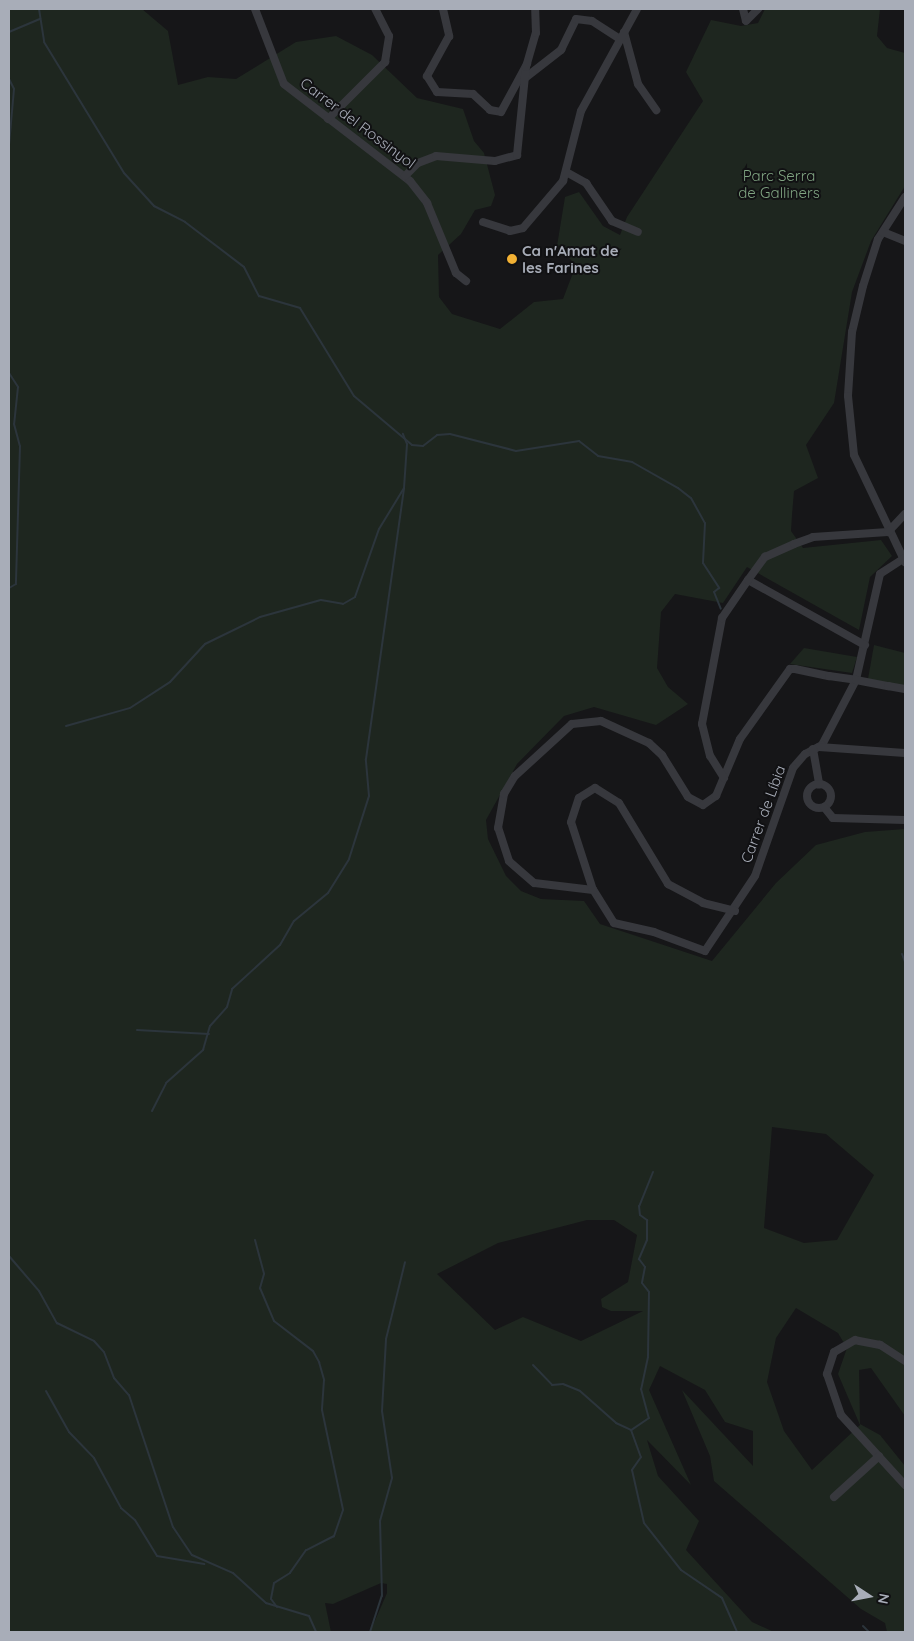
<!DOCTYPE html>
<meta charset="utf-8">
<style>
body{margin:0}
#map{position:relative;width:914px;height:1641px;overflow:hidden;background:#161618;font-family:Quicksand,sans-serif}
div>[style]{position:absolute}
.green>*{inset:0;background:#1e261f}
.stream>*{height:2px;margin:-1px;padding:0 1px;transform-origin:1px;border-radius:1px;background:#2c353c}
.street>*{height:8px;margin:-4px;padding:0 4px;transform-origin:4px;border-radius:4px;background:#37383d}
.street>.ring{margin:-4px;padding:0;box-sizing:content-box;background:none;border:8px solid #37383d;border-radius:50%}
.dots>*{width:14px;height:14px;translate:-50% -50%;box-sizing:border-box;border:2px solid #111113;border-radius:50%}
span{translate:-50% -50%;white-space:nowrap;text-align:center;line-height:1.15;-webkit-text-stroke:4px #111113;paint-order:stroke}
.street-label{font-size:15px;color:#a8adb8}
.park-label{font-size:15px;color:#7fa381}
.poi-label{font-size:15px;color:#a8adb8;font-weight:700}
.left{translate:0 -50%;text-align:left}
.frame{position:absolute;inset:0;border:10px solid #a8adb8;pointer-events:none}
.north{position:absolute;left:844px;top:1571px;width:50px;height:50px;-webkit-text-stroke:4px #111113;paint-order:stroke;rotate:101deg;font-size:14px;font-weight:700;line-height:20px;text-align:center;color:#a8adb8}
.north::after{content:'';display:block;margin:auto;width:18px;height:22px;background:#a8adb8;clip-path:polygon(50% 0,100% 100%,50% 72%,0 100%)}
</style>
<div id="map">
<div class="green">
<i style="clip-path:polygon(evenodd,9px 9px,142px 9px,168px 31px,178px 85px,208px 77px,236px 79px,296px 42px,336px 36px,372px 55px,417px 98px,463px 109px,474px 141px,484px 153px,495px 195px,491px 206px,475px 210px,461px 234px,438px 255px,439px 297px,452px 314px,500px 329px,534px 302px,563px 299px,576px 265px,557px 246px,565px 197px,579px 192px,603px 226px,620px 235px,627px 217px,703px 101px,686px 72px,711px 20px,741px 26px,758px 23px,765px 9px,880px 9px,877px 36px,887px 48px,905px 53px,905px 186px,871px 241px,852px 292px,834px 403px,806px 445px,818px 478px,794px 491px,792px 515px,791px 531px,803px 548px,881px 540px,892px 556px,870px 577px,859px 630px,747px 567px,723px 603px,675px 594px,661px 612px,657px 668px,668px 687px,688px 704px,656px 725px,594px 707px,564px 716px,517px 764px,486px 820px,488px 839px,506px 876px,521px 891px,541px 899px,584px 901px,600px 924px,712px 961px,776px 883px,816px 845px,865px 832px,905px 829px,905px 1416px,871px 1368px,859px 1370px,860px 1424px,880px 1435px,905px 1466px,905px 1632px,887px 1632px,885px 1623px,861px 1609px,714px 1481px,710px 1456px,682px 1390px,753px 1466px,753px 1431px,725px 1422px,705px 1390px,660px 1366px,649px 1390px,691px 1485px,647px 1440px,658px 1476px,699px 1521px,686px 1550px,752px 1622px,774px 1632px,370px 1632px,387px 1593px,387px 1584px,381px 1583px,333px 1604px,325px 1603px,331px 1632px,9px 1632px,9px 9px,772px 1127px,826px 1134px,874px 1175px,837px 1240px,804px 1243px,764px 1228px,772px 1127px,9px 9px,587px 1220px,614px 1220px,637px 1235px,628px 1282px,601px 1299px,602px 1307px,611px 1311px,643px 1311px,581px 1341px,523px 1317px,495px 1330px,437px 1274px,498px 1243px,587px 1220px,9px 9px,796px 1308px,838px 1333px,847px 1348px,838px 1374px,860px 1425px,812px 1470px,784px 1431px,767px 1382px,776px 1338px,796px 1308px)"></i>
<i style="clip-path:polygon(874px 645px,905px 653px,905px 686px,868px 679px)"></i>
<i style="clip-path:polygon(804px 648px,857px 657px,852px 673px,790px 664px)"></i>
</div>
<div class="stream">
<i style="left:39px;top:9px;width:33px;rotate:81deg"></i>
<i style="left:44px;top:42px;width:153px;rotate:58.6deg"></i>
<i style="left:124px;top:173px;width:45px;rotate:47.7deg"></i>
<i style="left:154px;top:206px;width:35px;rotate:27deg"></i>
<i style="left:185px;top:222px;width:74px;rotate:37.3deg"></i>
<i style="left:244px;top:267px;width:33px;rotate:63deg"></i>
<i style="left:259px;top:296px;width:43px;rotate:16.3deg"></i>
<i style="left:300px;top:308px;width:103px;rotate:58.5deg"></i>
<i style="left:354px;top:396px;width:76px;rotate:40.2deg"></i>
<i style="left:412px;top:445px;width:11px;rotate:5deg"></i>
<i style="left:423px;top:446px;width:18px;rotate:-38deg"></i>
<i style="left:437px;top:435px;width:13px;rotate:-4deg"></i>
<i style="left:450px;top:434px;width:68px;rotate:14.4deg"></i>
<i style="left:516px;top:451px;width:64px;rotate:-9deg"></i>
<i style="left:579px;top:441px;width:24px;rotate:38deg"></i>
<i style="left:598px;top:456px;width:35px;rotate:10deg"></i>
<i style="left:632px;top:462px;width:53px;rotate:29.5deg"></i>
<i style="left:678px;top:488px;width:16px;rotate:38deg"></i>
<i style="left:691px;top:498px;width:29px;rotate:61deg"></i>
<i style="left:705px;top:523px;width:40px;rotate:92.9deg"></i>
<i style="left:703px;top:563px;width:30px;rotate:57deg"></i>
<i style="left:719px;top:588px;width:6px;rotate:141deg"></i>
<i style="left:714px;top:592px;width:18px;rotate:68deg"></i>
<i style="left:9px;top:32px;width:34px;rotate:-23deg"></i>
<i style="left:9px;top:79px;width:11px;rotate:63deg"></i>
<i style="left:14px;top:89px;width:56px;rotate:95.1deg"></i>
<i style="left:9px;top:373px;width:17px;rotate:57deg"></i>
<i style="left:18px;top:387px;width:37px;rotate:96deg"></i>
<i style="left:14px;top:424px;width:23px;rotate:75deg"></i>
<i style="left:20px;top:446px;width:138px;rotate:91.7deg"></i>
<i style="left:16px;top:584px;width:8px;rotate:150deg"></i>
<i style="left:66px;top:726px;width:66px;rotate:-15.7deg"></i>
<i style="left:130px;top:708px;width:48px;rotate:-33deg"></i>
<i style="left:170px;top:682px;width:52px;rotate:-47.4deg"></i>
<i style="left:205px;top:644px;width:61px;rotate:-26.1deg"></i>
<i style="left:260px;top:617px;width:63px;rotate:-15.6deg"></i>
<i style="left:321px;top:600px;width:22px;rotate:10deg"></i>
<i style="left:343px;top:604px;width:14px;rotate:-30deg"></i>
<i style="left:355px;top:597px;width:72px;rotate:-70.6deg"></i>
<i style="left:379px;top:529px;width:48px;rotate:-58.6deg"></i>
<i style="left:404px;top:488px;width:44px;rotate:-86.1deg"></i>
<i style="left:407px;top:444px;width:11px;rotate:-112deg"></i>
<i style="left:902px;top:954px;width:9px;rotate:69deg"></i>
<i style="left:137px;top:1030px;width:72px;rotate:3.2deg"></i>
<i style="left:152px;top:1111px;width:31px;rotate:-63deg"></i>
<i style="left:166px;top:1083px;width:50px;rotate:-41.7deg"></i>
<i style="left:203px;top:1050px;width:25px;rotate:-74deg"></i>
<i style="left:210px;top:1026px;width:25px;rotate:-48deg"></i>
<i style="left:227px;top:1007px;width:19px;rotate:-74deg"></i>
<i style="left:232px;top:989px;width:65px;rotate:-42.5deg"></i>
<i style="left:280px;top:945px;width:28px;rotate:-60deg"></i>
<i style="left:294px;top:921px;width:44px;rotate:-39.5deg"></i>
<i style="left:328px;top:893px;width:40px;rotate:-58deg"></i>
<i style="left:349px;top:859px;width:66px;rotate:-72.4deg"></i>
<i style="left:369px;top:796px;width:37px;rotate:-95deg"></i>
<i style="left:366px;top:759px;width:274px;rotate:-82deg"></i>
<i style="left:653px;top:1172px;width:37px;rotate:112deg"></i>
<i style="left:639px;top:1206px;width:9px;rotate:84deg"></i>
<i style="left:640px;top:1215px;width:9px;rotate:36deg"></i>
<i style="left:647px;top:1220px;width:20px;rotate:90deg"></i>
<i style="left:647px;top:1240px;width:21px;rotate:113deg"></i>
<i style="left:639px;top:1259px;width:10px;rotate:53deg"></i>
<i style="left:645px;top:1267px;width:16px;rotate:101deg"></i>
<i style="left:642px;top:1283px;width:11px;rotate:52deg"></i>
<i style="left:649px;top:1292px;width:65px;rotate:90.9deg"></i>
<i style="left:648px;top:1357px;width:33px;rotate:102deg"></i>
<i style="left:641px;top:1389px;width:30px;rotate:75deg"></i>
<i style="left:649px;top:1418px;width:22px;rotate:146deg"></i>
<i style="left:631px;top:1430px;width:29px;rotate:70deg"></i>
<i style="left:641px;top:1457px;width:16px;rotate:125deg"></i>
<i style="left:632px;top:1470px;width:54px;rotate:77.2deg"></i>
<i style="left:644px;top:1523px;width:60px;rotate:51.8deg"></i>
<i style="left:681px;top:1570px;width:50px;rotate:34.3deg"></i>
<i style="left:722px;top:1598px;width:37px;rotate:66deg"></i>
<i style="left:255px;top:1240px;width:35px;rotate:75deg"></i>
<i style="left:264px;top:1274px;width:15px;rotate:106deg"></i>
<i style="left:260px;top:1288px;width:36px;rotate:67deg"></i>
<i style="left:274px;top:1321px;width:49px;rotate:37.6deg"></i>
<i style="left:313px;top:1351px;width:13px;rotate:61deg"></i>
<i style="left:319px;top:1362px;width:19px;rotate:74deg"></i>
<i style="left:324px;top:1380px;width:30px;rotate:94deg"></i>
<i style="left:322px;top:1410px;width:102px;rotate:78.1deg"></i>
<i style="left:343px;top:1510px;width:28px;rotate:109deg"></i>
<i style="left:334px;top:1536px;width:31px;rotate:153deg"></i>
<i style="left:306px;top:1550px;width:28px;rotate:125deg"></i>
<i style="left:290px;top:1573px;width:19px;rotate:148deg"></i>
<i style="left:274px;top:1583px;width:16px;rotate:101deg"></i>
<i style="left:271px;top:1599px;width:10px;rotate:53deg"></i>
<i style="left:9px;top:1256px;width:46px;rotate:49.4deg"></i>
<i style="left:39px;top:1291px;width:37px;rotate:61deg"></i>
<i style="left:57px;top:1323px;width:41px;rotate:25.9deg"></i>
<i style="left:94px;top:1341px;width:15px;rotate:48deg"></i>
<i style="left:104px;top:1352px;width:28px;rotate:69deg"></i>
<i style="left:114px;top:1378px;width:23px;rotate:49deg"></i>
<i style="left:129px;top:1395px;width:139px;rotate:71.6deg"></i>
<i style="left:173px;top:1527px;width:34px;rotate:56deg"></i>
<i style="left:192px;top:1555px;width:45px;rotate:23.7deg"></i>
<i style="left:233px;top:1573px;width:45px;rotate:42.3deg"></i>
<i style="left:266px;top:1603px;width:45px;rotate:16.8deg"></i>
<i style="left:309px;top:1616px;width:17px;rotate:66deg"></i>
<i style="left:533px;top:1365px;width:28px;rotate:46deg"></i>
<i style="left:552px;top:1385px;width:11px;rotate:-5deg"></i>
<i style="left:563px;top:1384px;width:18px;rotate:22deg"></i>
<i style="left:580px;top:1391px;width:48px;rotate:41.6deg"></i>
<i style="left:616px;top:1423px;width:17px;rotate:25deg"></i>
<i style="left:46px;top:1391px;width:47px;rotate:60.7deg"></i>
<i style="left:69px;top:1432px;width:36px;rotate:46deg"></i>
<i style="left:94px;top:1458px;width:57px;rotate:61.6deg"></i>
<i style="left:121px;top:1508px;width:18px;rotate:41deg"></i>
<i style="left:135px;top:1520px;width:42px;rotate:58.6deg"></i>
<i style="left:157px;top:1556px;width:48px;rotate:9.7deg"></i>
<i style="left:863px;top:1626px;width:8px;rotate:45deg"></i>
<i style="left:370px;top:1632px;width:38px;rotate:-72deg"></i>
<i style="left:382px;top:1596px;width:75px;rotate:-91.5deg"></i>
<i style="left:380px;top:1521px;width:45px;rotate:-74.4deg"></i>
<i style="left:392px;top:1478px;width:68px;rotate:-98.5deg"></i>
<i style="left:382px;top:1411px;width:72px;rotate:-86.8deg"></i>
<i style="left:386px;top:1339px;width:79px;rotate:-76.1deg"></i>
</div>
<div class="street">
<i style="left:255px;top:9px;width:80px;rotate:68.9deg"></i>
<i style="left:284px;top:84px;width:159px;rotate:37.6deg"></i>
<i style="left:410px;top:181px;width:28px;rotate:52deg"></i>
<i style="left:427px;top:203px;width:76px;rotate:67.5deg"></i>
<i style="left:456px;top:273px;width:13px;rotate:39deg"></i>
<i style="left:443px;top:9px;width:28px;rotate:77deg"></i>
<i style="left:449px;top:36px;width:46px;rotate:118.8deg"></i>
<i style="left:427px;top:76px;width:19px;rotate:58deg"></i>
<i style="left:437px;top:92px;width:36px;rotate:3deg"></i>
<i style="left:473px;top:94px;width:23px;rotate:43deg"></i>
<i style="left:490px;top:110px;width:11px;rotate:10deg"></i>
<i style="left:501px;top:112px;width:55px;rotate:-61.6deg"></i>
<i style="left:743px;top:9px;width:12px;rotate:76deg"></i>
<i style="left:746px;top:21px;width:17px;rotate:-45deg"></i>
<i style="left:624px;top:32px;width:54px;rotate:74.9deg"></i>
<i style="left:638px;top:84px;width:32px;rotate:55deg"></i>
<i style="left:525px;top:78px;width:46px;rotate:-37.9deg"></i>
<i style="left:561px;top:50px;width:34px;rotate:-64deg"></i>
<i style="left:576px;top:19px;width:16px;rotate:7deg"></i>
<i style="left:592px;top:21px;width:33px;rotate:33deg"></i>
<i style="left:328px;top:119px;width:81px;rotate:-45deg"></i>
<i style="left:385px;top:62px;width:26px;rotate:-81deg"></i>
<i style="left:389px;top:36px;width:30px;rotate:-117deg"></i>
<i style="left:568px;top:173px;width:21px;rotate:29deg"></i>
<i style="left:586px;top:183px;width:46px;rotate:55.6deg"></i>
<i style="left:612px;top:221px;width:28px;rotate:23deg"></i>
<i style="left:405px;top:176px;width:18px;rotate:-45deg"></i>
<i style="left:418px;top:163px;width:19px;rotate:-21deg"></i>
<i style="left:436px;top:156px;width:59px;rotate:4.8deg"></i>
<i style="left:495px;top:161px;width:23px;rotate:-15deg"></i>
<i style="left:517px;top:155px;width:88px;rotate:-84.2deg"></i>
<i style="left:526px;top:67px;width:35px;rotate:-74deg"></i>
<i style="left:536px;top:33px;width:24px;rotate:-92deg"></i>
<i style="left:905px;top:197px;width:50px;rotate:122.7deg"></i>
<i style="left:878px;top:239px;width:49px;rotate:107.7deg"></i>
<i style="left:863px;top:286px;width:47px;rotate:103.4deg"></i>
<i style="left:852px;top:332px;width:64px;rotate:93.6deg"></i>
<i style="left:848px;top:396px;width:59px;rotate:84.2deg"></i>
<i style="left:854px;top:455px;width:119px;rotate:64.5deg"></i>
<i style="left:483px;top:222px;width:28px;rotate:18deg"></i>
<i style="left:510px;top:231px;width:13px;rotate:-13deg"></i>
<i style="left:523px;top:228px;width:62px;rotate:-49.6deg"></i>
<i style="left:563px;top:181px;width:72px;rotate:-75.6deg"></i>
<i style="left:581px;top:111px;width:116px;rotate:-61.2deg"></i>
<i style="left:883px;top:232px;width:24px;rotate:22deg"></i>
<i style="left:903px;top:559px;width:27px;rotate:147deg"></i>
<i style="left:880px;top:574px;width:109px;rotate:102.8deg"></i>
<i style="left:856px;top:680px;width:73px;rotate:117.6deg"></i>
<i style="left:822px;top:745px;width:19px;rotate:152deg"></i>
<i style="left:805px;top:754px;width:18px;rotate:131deg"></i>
<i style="left:793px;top:768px;width:114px;rotate:109.4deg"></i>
<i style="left:755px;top:876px;width:90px;rotate:123.7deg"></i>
<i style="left:705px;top:951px;width:54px;rotate:-159.6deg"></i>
<i style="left:654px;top:932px;width:41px;rotate:-167.3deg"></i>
<i style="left:614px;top:923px;width:39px;rotate:-122deg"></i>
<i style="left:593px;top:890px;width:59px;rotate:-173.2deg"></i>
<i style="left:534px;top:883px;width:33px;rotate:-139deg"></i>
<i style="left:509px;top:861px;width:35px;rotate:-108deg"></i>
<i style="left:498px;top:828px;width:35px;rotate:-80deg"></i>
<i style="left:504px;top:794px;width:21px;rotate:-59deg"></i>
<i style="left:515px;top:776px;width:77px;rotate:-42.4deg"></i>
<i style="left:572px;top:724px;width:29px;rotate:-6deg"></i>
<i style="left:601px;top:721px;width:53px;rotate:24.6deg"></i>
<i style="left:649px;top:743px;width:18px;rotate:43deg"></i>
<i style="left:662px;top:755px;width:49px;rotate:58.2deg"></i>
<i style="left:688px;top:797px;width:17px;rotate:28deg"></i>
<i style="left:703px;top:805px;width:16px;rotate:-35deg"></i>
<i style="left:716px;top:796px;width:62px;rotate:-67.2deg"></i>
<i style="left:740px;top:739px;width:86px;rotate:-54.5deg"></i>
<i style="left:790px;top:669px;width:5px"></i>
<i style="left:795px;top:669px;width:35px;rotate:12deg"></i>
<i style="left:829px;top:676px;width:27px;rotate:8deg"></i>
<i style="left:856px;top:680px;width:33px;rotate:11deg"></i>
<i style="left:888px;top:686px;width:17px;rotate:10deg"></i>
<i style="left:748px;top:580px;width:134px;rotate:29.1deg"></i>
<i style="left:819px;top:747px;width:86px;rotate:4deg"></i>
<i style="left:813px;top:749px;width:36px;rotate:80deg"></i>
<i style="left:724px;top:778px;width:26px;rotate:-122deg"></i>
<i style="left:710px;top:756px;width:33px;rotate:-104deg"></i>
<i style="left:702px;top:724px;width:108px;rotate:-79.3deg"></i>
<i style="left:722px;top:618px;width:46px;rotate:-55.6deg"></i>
<i style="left:748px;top:580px;width:29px;rotate:-54deg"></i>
<i style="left:765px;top:557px;width:32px;rotate:-24deg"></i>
<i style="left:794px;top:544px;width:20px;rotate:-20deg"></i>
<i style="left:813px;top:537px;width:75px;rotate:-3.8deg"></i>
<i style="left:888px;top:532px;width:25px;rotate:-47deg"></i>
<i class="ring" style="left:807px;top:784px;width:16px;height:16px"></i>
<i style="left:824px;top:807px;width:14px;rotate:51deg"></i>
<i style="left:833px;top:818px;width:72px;rotate:1.6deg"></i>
<i style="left:593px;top:890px;width:71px;rotate:-107.9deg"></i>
<i style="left:571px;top:822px;width:25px;rotate:-72deg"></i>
<i style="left:579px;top:798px;width:19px;rotate:-32deg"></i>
<i style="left:595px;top:788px;width:28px;rotate:32deg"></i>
<i style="left:619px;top:803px;width:95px;rotate:58.8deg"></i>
<i style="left:668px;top:884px;width:40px;rotate:28deg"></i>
<i style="left:703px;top:903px;width:33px;rotate:14deg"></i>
<i style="left:905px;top:1361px;width:30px;rotate:-147deg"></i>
<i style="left:880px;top:1345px;width:25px;rotate:-169deg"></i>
<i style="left:855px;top:1340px;width:24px;rotate:150deg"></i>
<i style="left:834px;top:1352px;width:23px;rotate:108deg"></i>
<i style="left:827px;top:1374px;width:43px;rotate:71.1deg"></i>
<i style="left:841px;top:1415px;width:95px;rotate:47.6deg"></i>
<i style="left:834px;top:1497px;width:61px;rotate:-42.3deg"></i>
</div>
<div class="dots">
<i style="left:512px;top:259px;background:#f2b134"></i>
</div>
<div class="street-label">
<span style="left:358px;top:123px;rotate:37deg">Carrer del Rossinyol</span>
<span style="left:763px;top:814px;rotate:-70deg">Carrer de Líbia</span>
</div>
<div class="park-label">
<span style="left:779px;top:184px">Parc Serra<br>de Galliners</span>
</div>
<div class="poi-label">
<span class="left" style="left:522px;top:259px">Ca n'Amat de<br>les Farines</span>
</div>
<div class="frame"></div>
<div class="north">N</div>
</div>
